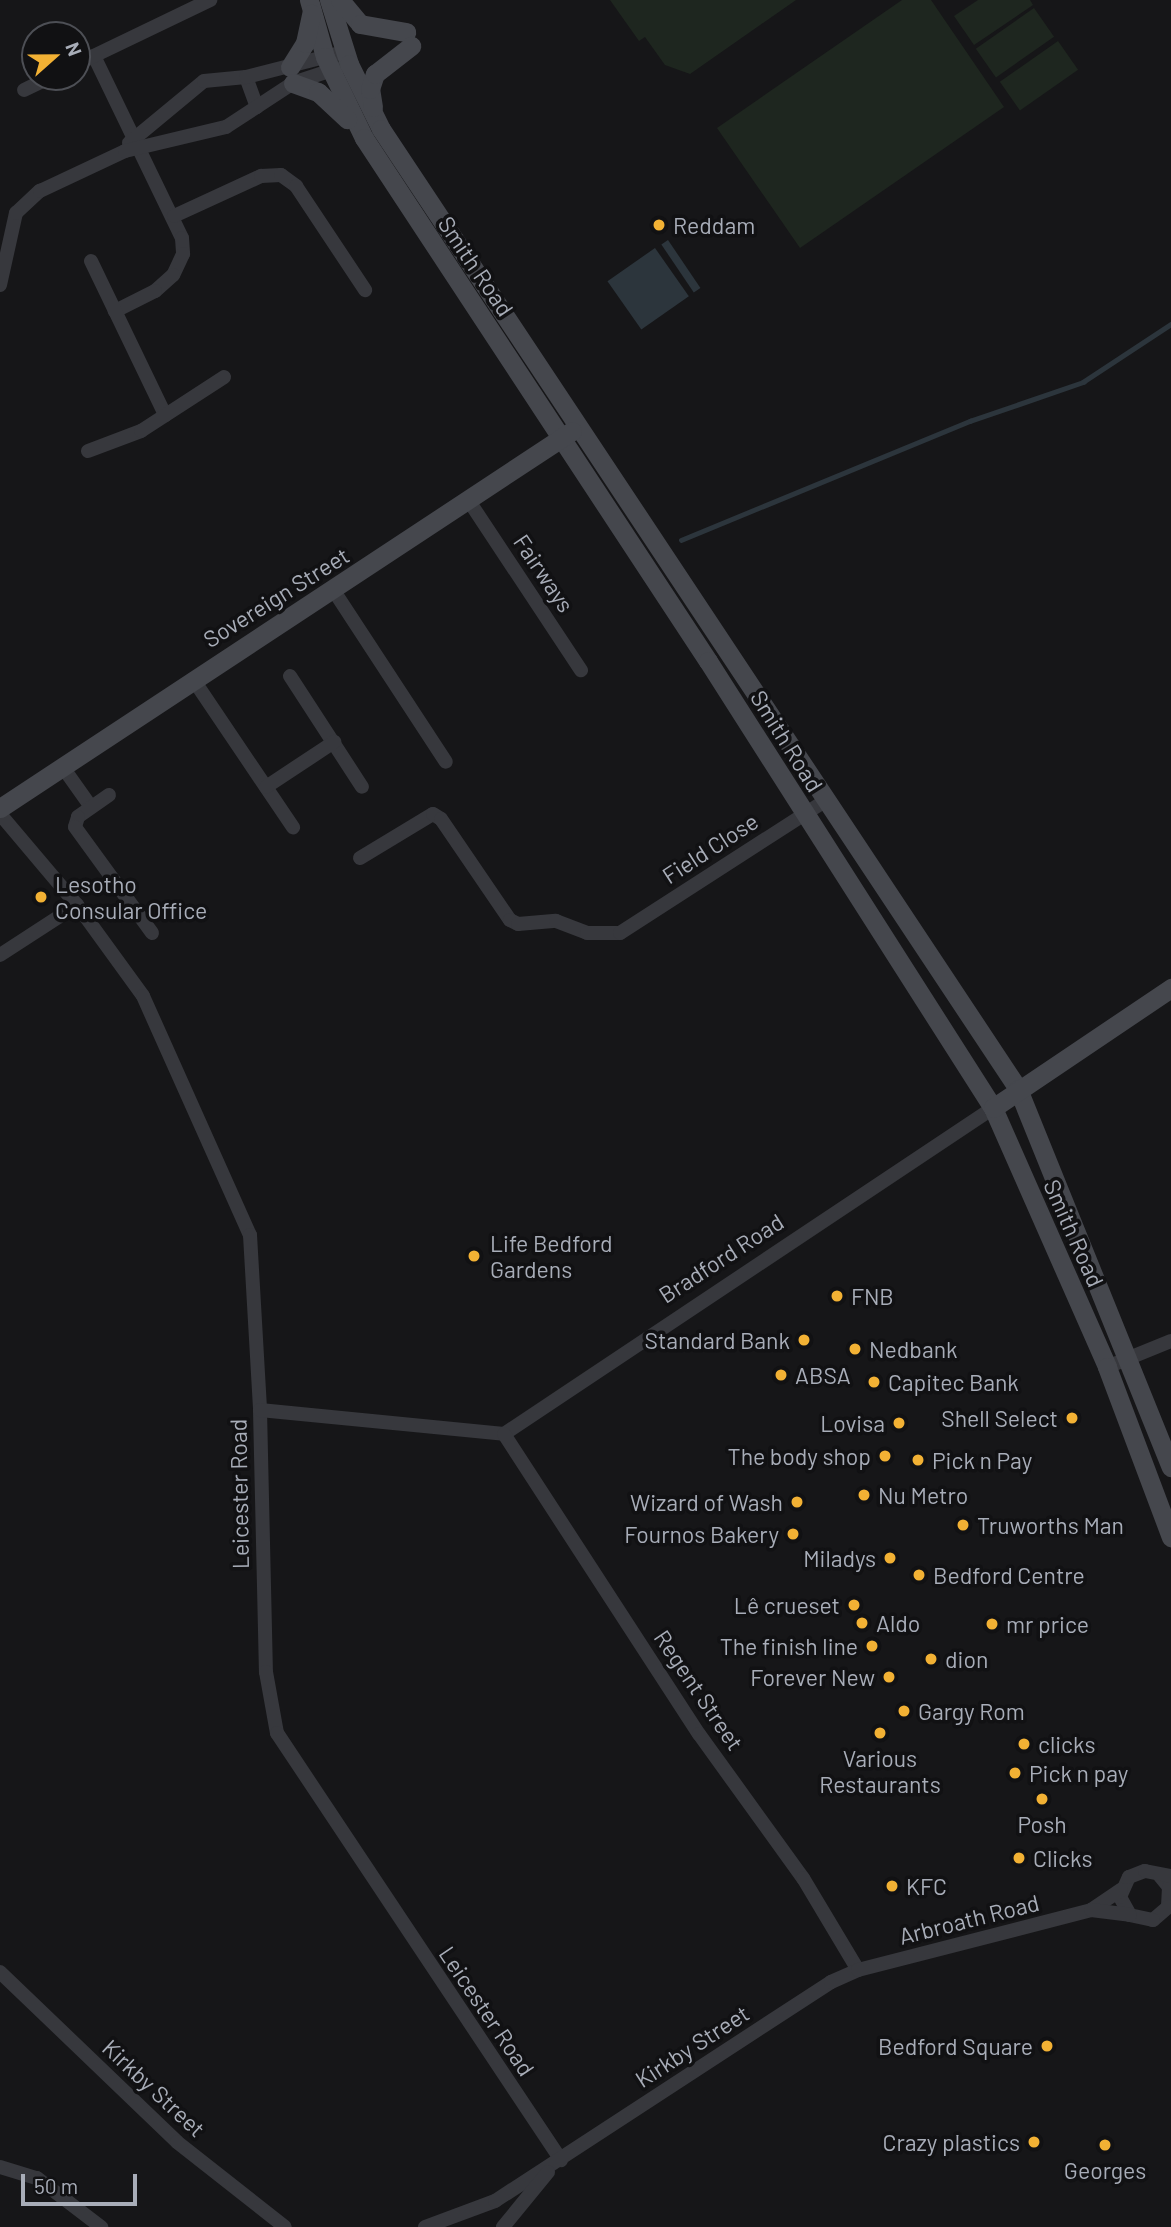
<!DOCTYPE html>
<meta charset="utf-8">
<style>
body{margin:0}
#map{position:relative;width:1171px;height:2227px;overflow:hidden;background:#161618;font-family:Barlow,sans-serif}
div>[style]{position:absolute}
.green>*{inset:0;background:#1e261f;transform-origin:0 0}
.water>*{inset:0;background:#2c353c;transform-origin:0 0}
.stream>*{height:4.5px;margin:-2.25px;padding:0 2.25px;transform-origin:2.25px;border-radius:2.25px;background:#2c353c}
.street>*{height:14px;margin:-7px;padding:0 7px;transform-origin:7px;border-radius:7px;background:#37383d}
.secondary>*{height:19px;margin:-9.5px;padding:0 9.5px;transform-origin:9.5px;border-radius:9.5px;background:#45474d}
.dots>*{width:19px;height:19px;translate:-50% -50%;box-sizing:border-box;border:4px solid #111113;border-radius:50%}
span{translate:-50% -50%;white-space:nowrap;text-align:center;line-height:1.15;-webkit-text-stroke:7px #111113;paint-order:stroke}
.poi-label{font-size:23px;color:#a8adb8}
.left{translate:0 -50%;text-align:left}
.right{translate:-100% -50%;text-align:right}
.street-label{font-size:23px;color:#a8adb8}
.north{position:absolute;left:21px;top:21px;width:70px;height:70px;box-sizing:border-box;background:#111113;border:2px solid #4d4f55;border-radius:50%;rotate:69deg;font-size:19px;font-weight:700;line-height:28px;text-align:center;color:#a8adb8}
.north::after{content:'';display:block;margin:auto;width:24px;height:32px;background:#f2b134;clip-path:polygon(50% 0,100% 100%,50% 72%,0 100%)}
.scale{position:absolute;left:21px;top:2174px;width:116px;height:32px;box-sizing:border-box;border:4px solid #a8adb8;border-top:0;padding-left:9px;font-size:21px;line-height:24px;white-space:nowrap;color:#a8adb8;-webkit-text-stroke:5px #111113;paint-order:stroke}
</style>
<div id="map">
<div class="green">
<i style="clip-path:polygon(610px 0,796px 0,690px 74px,665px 65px,645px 37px,639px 41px)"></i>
<i style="clip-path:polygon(902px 0,931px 0,1004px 107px,800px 248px,717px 128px)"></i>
<i style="clip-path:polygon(978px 0,1030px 0,1033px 5px,974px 45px,954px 16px)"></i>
<i style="left:1034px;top:8px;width:35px;height:71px;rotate:55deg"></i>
<i style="left:1058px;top:41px;width:35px;height:71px;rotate:55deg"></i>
</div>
<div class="water">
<i style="left:668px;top:240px;width:58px;height:8px;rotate:56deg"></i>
<i style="left:655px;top:248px;width:59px;height:58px;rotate:55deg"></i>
</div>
<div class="stream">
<i style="left:681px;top:540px;width:313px;rotate:-22.4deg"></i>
<i style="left:970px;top:421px;width:120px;rotate:-19deg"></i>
<i style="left:1083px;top:382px;width:105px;rotate:-33.4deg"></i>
</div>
<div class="street">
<i style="left:94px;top:56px;width:202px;rotate:64.2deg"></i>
<i style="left:182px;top:238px;width:16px;rotate:86deg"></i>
<i style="left:183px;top:254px;width:23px;rotate:115deg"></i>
<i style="left:173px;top:275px;width:24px;rotate:138deg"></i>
<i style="left:155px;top:291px;width:45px;rotate:153.4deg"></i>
<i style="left:77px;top:64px;width:148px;rotate:-25.7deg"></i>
<i style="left:246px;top:77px;width:32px;rotate:70deg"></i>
<i style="left:24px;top:90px;width:30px;rotate:-26deg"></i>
<i style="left:129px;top:143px;width:97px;rotate:-39.6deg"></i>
<i style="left:204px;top:81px;width:42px;rotate:-5.4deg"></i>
<i style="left:246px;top:77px;width:101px;rotate:-14.3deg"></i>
<i style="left:174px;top:216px;width:96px;rotate:-24.7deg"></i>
<i style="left:261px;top:176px;width:20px;rotate:-3deg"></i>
<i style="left:281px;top:175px;width:19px;rotate:36deg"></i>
<i style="left:296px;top:186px;width:125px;rotate:56.4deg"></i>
<i style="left:91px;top:261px;width:171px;rotate:64.3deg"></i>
<i style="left:0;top:285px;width:74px;rotate:-77.5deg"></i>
<i style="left:16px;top:213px;width:33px;rotate:-43deg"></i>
<i style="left:40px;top:191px;width:94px;rotate:-25.2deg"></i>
<i style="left:125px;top:151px;width:104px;rotate:-13.4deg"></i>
<i style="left:226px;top:127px;width:80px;rotate:-33.3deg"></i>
<i style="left:293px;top:83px;width:47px;rotate:-18.4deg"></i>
<i style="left:88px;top:451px;width:57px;rotate:-20.7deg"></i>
<i style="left:141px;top:431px;width:99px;rotate:-33deg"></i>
<i style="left:469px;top:501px;width:203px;rotate:56.5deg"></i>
<i style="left:334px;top:591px;width:204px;rotate:56.8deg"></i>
<i style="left:290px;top:676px;width:132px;rotate:57deg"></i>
<i style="left:193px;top:679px;width:179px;rotate:56deg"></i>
<i style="left:62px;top:766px;width:50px;rotate:54.7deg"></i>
<i style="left:266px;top:787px;width:82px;rotate:-33.5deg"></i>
<i style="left:109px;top:795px;width:38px;rotate:145deg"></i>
<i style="left:78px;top:817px;width:10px;rotate:107deg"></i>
<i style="left:75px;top:827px;width:131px;rotate:54deg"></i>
<i style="left:0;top:814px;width:119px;rotate:49.8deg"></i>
<i style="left:77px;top:905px;width:112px;rotate:54deg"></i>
<i style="left:143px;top:996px;width:262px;rotate:65.9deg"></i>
<i style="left:250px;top:1235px;width:175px;rotate:86.7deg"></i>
<i style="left:260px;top:1410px;width:262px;rotate:88.7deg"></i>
<i style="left:266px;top:1672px;width:62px;rotate:79.8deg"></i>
<i style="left:277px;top:1733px;width:513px;rotate:56.37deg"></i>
<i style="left:360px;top:858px;width:85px;rotate:-31.1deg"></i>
<i style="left:433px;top:814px;width:9px;rotate:32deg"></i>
<i style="left:441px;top:819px;width:122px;rotate:55.7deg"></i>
<i style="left:510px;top:920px;width:9px;rotate:27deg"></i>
<i style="left:518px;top:924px;width:38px;rotate:-5deg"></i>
<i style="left:556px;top:921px;width:33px;rotate:21deg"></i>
<i style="left:587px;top:933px;width:33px"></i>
<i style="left:620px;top:933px;width:244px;rotate:-32.8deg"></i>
<i style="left:0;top:955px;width:92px;rotate:-33deg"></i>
<i style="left:1107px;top:1367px;width:69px;rotate:-22.1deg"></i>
<i style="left:260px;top:1410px;width:245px;rotate:5.6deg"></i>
<i style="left:504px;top:1434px;width:588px;rotate:-33.69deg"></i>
<i style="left:504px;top:1434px;width:358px;rotate:57deg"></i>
<i style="left:699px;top:1734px;width:178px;rotate:54.2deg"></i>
<i style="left:803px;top:1878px;width:107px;rotate:59.1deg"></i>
<i style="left:1160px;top:1876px;width:14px;rotate:51deg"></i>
<i style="left:1169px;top:1887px;width:20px;rotate:93deg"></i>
<i style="left:1168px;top:1907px;width:20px;rotate:139deg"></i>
<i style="left:1153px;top:1920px;width:24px;rotate:-168deg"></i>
<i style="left:1130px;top:1915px;width:21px;rotate:-119deg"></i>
<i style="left:1120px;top:1897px;width:22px;rotate:-66deg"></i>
<i style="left:1129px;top:1877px;width:17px;rotate:-21deg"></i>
<i style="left:1145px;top:1871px;width:26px;rotate:11deg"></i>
<i style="left:1091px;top:1910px;width:36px;rotate:-34deg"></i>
<i style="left:0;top:1972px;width:245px;rotate:43.8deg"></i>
<i style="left:177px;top:2142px;width:137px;rotate:38.2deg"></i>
<i style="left:0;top:2167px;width:39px;rotate:17deg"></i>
<i style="left:37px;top:2178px;width:81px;rotate:37.4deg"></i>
<i style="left:425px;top:2227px;width:75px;rotate:-20.4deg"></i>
<i style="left:495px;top:2201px;width:401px;rotate:-33.1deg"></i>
<i style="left:831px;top:1982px;width:30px;rotate:-24deg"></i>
<i style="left:858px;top:1970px;width:241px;rotate:-14.4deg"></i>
<i style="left:1091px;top:1910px;width:39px;rotate:7deg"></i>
<i style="left:503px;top:2227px;width:71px;rotate:-50.7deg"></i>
</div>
<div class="secondary">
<i style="left:309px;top:0;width:59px;rotate:74.3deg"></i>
<i style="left:325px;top:57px;width:90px;rotate:64.3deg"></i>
<i style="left:364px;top:138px;width:626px;rotate:56.67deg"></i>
<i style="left:708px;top:661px;width:530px;rotate:57.48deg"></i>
<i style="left:993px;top:1108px;width:283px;rotate:66.2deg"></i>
<i style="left:1107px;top:1367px;width:182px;rotate:69.4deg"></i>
<i style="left:329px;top:0;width:67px;rotate:72.6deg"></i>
<i style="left:349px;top:64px;width:72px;rotate:63.8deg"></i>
<i style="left:381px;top:129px;width:1152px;rotate:56.43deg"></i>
<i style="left:1018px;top:1089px;width:408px;rotate:68deg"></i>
<i style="left:340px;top:0;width:31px;rotate:50deg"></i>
<i style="left:360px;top:24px;width:47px;rotate:9.9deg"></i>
<i style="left:290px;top:67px;width:28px;rotate:-58deg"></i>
<i style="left:305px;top:43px;width:30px;rotate:-78deg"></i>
<i style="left:293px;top:83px;width:27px;rotate:20deg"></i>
<i style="left:318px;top:92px;width:40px;rotate:43deg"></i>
<i style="left:373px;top:107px;width:18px;rotate:-99deg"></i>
<i style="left:370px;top:89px;width:16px;rotate:-72deg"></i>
<i style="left:375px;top:74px;width:46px;rotate:-37.9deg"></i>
<i style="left:0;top:808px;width:685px;rotate:-33.39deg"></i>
<i style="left:993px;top:1108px;width:215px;rotate:-34deg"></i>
</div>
<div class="dots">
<i style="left:659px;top:225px;background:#f2b134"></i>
<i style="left:41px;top:897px;background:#f2b134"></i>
<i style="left:474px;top:1256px;background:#f2b134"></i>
<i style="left:837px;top:1296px;background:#f2b134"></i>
<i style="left:804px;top:1340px;background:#f2b134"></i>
<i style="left:855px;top:1349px;background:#f2b134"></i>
<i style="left:781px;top:1375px;background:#f2b134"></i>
<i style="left:874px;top:1382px;background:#f2b134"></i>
<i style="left:1072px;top:1418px;background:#f2b134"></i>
<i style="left:899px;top:1423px;background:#f2b134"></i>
<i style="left:885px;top:1456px;background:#f2b134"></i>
<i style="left:918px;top:1460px;background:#f2b134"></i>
<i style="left:864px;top:1495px;background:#f2b134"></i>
<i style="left:797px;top:1502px;background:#f2b134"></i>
<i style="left:963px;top:1525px;background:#f2b134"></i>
<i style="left:793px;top:1534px;background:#f2b134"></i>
<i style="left:890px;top:1558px;background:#f2b134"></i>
<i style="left:919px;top:1575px;background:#f2b134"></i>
<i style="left:854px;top:1605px;background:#f2b134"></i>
<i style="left:862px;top:1623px;background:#f2b134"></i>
<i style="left:992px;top:1624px;background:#f2b134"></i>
<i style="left:872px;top:1646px;background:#f2b134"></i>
<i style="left:931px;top:1659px;background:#f2b134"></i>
<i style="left:889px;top:1677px;background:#f2b134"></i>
<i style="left:904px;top:1711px;background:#f2b134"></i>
<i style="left:880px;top:1733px;background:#f2b134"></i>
<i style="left:1024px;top:1744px;background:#f2b134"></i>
<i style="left:1015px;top:1773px;background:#f2b134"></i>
<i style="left:1042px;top:1799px;background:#f2b134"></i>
<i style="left:1019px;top:1858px;background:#f2b134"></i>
<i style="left:892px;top:1886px;background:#f2b134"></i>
<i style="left:1047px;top:2046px;background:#f2b134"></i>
<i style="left:1034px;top:2142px;background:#f2b134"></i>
<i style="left:1105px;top:2145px;background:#f2b134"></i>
</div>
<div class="poi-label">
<span class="left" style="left:673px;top:225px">Reddam</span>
<span class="left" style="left:55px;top:897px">Lesotho<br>Consular Office</span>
<span class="left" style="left:490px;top:1256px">Life Bedford<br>Gardens</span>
<span class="left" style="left:851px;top:1296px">FNB</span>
<span class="right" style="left:790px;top:1340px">Standard Bank</span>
<span class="left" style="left:869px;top:1349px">Nedbank</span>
<span class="left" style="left:795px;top:1375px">ABSA</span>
<span class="left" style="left:888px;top:1382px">Capitec Bank</span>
<span class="right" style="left:1058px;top:1418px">Shell Select</span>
<span class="right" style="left:885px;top:1423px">Lovisa</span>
<span class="right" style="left:871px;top:1456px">The body shop</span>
<span class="left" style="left:932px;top:1460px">Pick n Pay</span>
<span class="left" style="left:878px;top:1495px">Nu Metro</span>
<span class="right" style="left:783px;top:1502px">Wizard of Wash</span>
<span class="left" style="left:977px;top:1525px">Truworths Man</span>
<span class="right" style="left:779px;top:1534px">Fournos Bakery</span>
<span class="right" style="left:876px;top:1558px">Miladys</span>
<span class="left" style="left:933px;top:1575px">Bedford Centre</span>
<span class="right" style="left:840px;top:1605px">Lê crueset</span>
<span class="left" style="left:876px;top:1623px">Aldo</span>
<span class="left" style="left:1006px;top:1624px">mr price</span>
<span class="right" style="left:858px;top:1646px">The finish line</span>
<span class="left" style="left:945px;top:1659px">dion</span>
<span class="right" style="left:875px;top:1677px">Forever New</span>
<span class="left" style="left:918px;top:1711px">Gargy Rom</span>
<span class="left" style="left:1038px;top:1744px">clicks</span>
<span style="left:880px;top:1771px">Various<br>Restaurants</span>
<span class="left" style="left:1029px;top:1773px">Pick n pay</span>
<span style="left:1042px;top:1824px">Posh</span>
<span class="left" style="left:1033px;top:1858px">Clicks</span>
<span class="left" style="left:906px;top:1886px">KFC</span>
<span class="right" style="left:1033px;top:2046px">Bedford Square</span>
<span class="right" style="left:1020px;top:2142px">Crazy plastics</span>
<span style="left:1105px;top:2170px">Georges</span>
</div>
<div class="street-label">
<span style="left:476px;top:266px;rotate:56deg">Smith Road</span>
<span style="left:544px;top:573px;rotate:56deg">Fairways</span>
<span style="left:276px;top:597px;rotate:-32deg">Sovereign Street</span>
<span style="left:787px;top:741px;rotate:58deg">Smith Road</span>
<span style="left:710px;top:848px;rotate:-33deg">Field Close</span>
<span style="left:1074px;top:1233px;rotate:66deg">Smith Road</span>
<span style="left:721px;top:1258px;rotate:-33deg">Bradford Road</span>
<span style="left:239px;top:1494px;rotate:-91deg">Leicester Road</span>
<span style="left:699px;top:1690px;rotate:56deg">Regent Street</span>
<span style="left:969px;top:1919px;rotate:-14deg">Arbroath Road</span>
<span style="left:487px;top:2011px;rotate:56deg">Leicester Road</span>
<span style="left:692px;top:2046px;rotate:-33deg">Kirkby Street</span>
<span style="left:154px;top:2088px;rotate:43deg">Kirkby Street</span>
</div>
<div class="north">N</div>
<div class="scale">50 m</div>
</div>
